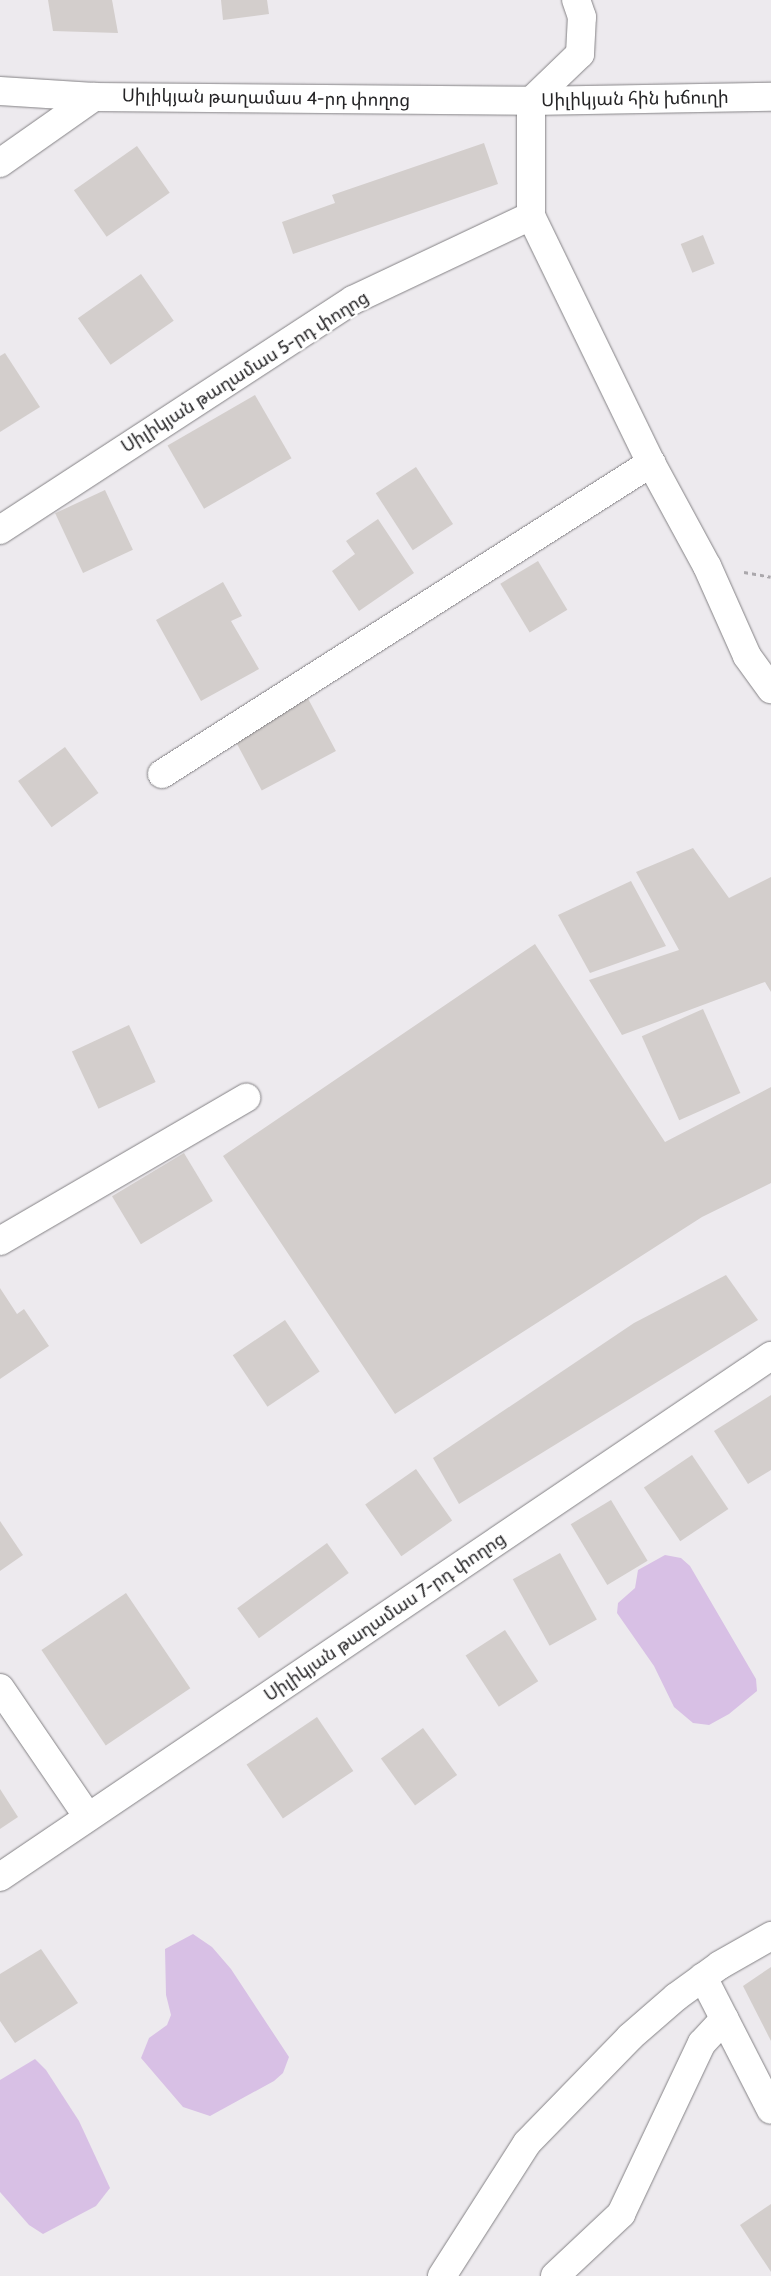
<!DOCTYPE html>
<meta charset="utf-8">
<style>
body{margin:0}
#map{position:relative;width:771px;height:2276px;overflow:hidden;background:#edeaee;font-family:Cabin,"Noto Sans Armenian",sans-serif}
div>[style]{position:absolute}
.green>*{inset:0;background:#d8c0e5}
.building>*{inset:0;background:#d3cecc;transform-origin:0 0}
.path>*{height:3px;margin-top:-1.5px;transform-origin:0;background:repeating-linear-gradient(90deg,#aba8ac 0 4px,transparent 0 8px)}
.roads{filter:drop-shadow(0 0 1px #848285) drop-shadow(0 0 1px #848285)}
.minor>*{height:28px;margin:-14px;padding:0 14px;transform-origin:14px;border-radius:14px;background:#fff}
span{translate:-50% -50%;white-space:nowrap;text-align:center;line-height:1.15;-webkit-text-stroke:4.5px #fff;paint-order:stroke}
.street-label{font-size:18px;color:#252426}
</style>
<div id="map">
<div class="green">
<i style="clip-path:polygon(665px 1555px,681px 1558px,690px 1566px,756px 1679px,757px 1691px,729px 1714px,709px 1725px,693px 1723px,674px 1707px,654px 1666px,617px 1613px,618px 1603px,635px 1588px,638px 1570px)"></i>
<i style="clip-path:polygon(193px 1934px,212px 1947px,231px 1969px,289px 2057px,283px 2073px,274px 2081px,210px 2116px,183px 2107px,141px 2058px,149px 2038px,167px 2025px,171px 2015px,166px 1995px,165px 1949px)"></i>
<i style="clip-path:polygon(35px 2059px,46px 2070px,79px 2121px,110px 2188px,96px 2206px,43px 2234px,29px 2225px,0 2192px,0 2080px)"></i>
</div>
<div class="building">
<i style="clip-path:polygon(48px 0,112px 0,118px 33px,53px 31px)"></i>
<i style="clip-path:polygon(221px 0,267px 0,269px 14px,223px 20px)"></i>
<i style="clip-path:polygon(484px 143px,498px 184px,293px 254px,282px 222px,335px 203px,332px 195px)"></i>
<i style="left:137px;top:146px;width:57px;height:77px;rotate:55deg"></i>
<i style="left:703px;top:235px;width:31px;height:24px;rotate:68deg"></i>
<i style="left:141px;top:274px;width:57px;height:77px;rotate:55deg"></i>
<i style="clip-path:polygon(5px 353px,40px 407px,0 432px,0 356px)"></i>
<i style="left:255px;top:395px;width:73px;height:101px;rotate:60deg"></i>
<i style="left:416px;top:467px;width:68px;height:48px;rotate:57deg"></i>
<i style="left:105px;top:490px;width:66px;height:55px;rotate:65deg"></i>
<i style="clip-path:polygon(378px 519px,414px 573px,359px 611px,332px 571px,355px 554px,346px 541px)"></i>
<i style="left:538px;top:561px;width:57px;height:44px;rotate:59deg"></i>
<i style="clip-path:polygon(223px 582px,242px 616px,231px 621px,259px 669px,201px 701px,156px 620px)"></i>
<i style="left:304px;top:691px;width:68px;height:84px;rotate:62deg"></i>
<i style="left:65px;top:747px;width:57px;height:58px;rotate:54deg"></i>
<i style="clip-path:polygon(693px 848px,729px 898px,771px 877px,771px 992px,765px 982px,622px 1035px,589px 980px,679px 950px,636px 872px)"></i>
<i style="clip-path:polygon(631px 881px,666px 946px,590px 973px,558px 915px)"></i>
<i style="clip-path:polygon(535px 944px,665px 1142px,771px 1087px,771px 1183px,702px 1217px,395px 1414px,223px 1156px)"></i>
<i style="left:703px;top:1009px;width:92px;height:67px;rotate:66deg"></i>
<i style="left:129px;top:1025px;width:63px;height:63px;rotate:65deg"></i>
<i style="left:184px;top:1153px;width:56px;height:84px;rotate:59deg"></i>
<i style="clip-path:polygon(726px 1275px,758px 1320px,459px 1504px,433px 1458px,634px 1323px)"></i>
<i style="clip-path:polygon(0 1288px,17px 1314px,24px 1309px,49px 1346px,0 1379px)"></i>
<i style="left:285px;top:1320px;width:62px;height:63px;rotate:56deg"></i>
<i style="clip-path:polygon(771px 1395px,771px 1470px,748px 1484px,714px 1431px)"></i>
<i style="left:692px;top:1455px;width:65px;height:58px;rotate:56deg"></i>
<i style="left:416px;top:1469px;width:63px;height:62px;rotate:55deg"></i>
<i style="left:611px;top:1500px;width:71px;height:47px;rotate:59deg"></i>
<i style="clip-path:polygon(0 1521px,23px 1555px,0 1571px)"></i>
<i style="left:327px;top:1543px;width:37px;height:111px;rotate:54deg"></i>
<i style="left:560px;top:1553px;width:76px;height:54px;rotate:61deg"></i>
<i style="left:126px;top:1593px;width:115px;height:102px;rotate:56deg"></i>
<i style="left:505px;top:1630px;width:61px;height:47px;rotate:57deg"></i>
<i style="left:317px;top:1717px;width:65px;height:85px;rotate:56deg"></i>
<i style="left:423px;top:1728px;width:58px;height:52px;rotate:54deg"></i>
<i style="clip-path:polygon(0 1789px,18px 1817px,0 1829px)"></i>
<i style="clip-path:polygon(41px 1949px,78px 2003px,15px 2043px,0 2021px,0 1974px)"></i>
<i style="clip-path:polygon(771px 1967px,771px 2041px,743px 1986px)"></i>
<i style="clip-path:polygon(771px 2204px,771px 2272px,740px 2225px)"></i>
</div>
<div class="path">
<i style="left:744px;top:572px;width:27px;rotate:10deg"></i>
</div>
<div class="roads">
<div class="minor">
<i style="left:0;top:91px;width:94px;rotate:3.7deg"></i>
<i style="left:94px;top:97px;width:437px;rotate:0.5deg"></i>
<i style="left:531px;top:101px;width:240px;rotate:-1deg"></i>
<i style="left:531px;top:101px;width:68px;rotate:-43.8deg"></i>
<i style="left:580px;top:54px;width:37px;rotate:-87deg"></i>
<i style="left:582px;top:17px;width:18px;rotate:-109deg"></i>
<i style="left:0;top:163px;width:115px;rotate:-35.1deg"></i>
<i style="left:531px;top:216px;width:275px;rotate:64.1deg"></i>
<i style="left:651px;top:463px;width:117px;rotate:61.5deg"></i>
<i style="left:707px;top:566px;width:98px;rotate:66deg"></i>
<i style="left:747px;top:656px;width:41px;rotate:54deg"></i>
<i style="left:0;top:530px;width:421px;rotate:-33.1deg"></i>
<i style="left:353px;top:300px;width:197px;rotate:-25.3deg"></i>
<i style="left:531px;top:216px;width:115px;rotate:-90deg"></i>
<i style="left:162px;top:774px;width:580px;rotate:-32.46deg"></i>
<i style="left:0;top:1241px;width:285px;rotate:-30.2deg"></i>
<i style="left:0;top:1688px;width:156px;rotate:55.7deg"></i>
<i style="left:0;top:1877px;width:931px;rotate:-34.05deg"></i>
<i style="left:703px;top:1977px;width:149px;rotate:62.9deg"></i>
<i style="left:442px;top:2276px;width:158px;rotate:-57.4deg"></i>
<i style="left:527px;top:2143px;width:148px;rotate:-45.8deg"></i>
<i style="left:630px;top:2037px;width:61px;rotate:-41deg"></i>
<i style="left:676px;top:1997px;width:54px;rotate:-36deg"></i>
<i style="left:720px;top:1965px;width:59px;rotate:-29.6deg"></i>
<i style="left:555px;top:2276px;width:91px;rotate:-43.2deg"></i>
<i style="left:621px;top:2214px;width:189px;rotate:-64.7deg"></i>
<i style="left:702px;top:2043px;width:33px;rotate:-47deg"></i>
</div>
</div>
<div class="street-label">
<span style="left:266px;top:98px;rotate:1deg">Սիլիկյան թաղամաս 4-րդ փողոց</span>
<span style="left:635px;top:99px;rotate:-1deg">Սիլիկյան հին խճուղի</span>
<span style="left:245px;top:372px;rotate:-32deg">Սիլիկյան թաղամաս 5-րդ փողոց</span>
<span style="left:385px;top:1617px;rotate:-34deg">Սիլիկյան թաղամաս 7-րդ փողոց</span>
</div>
</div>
